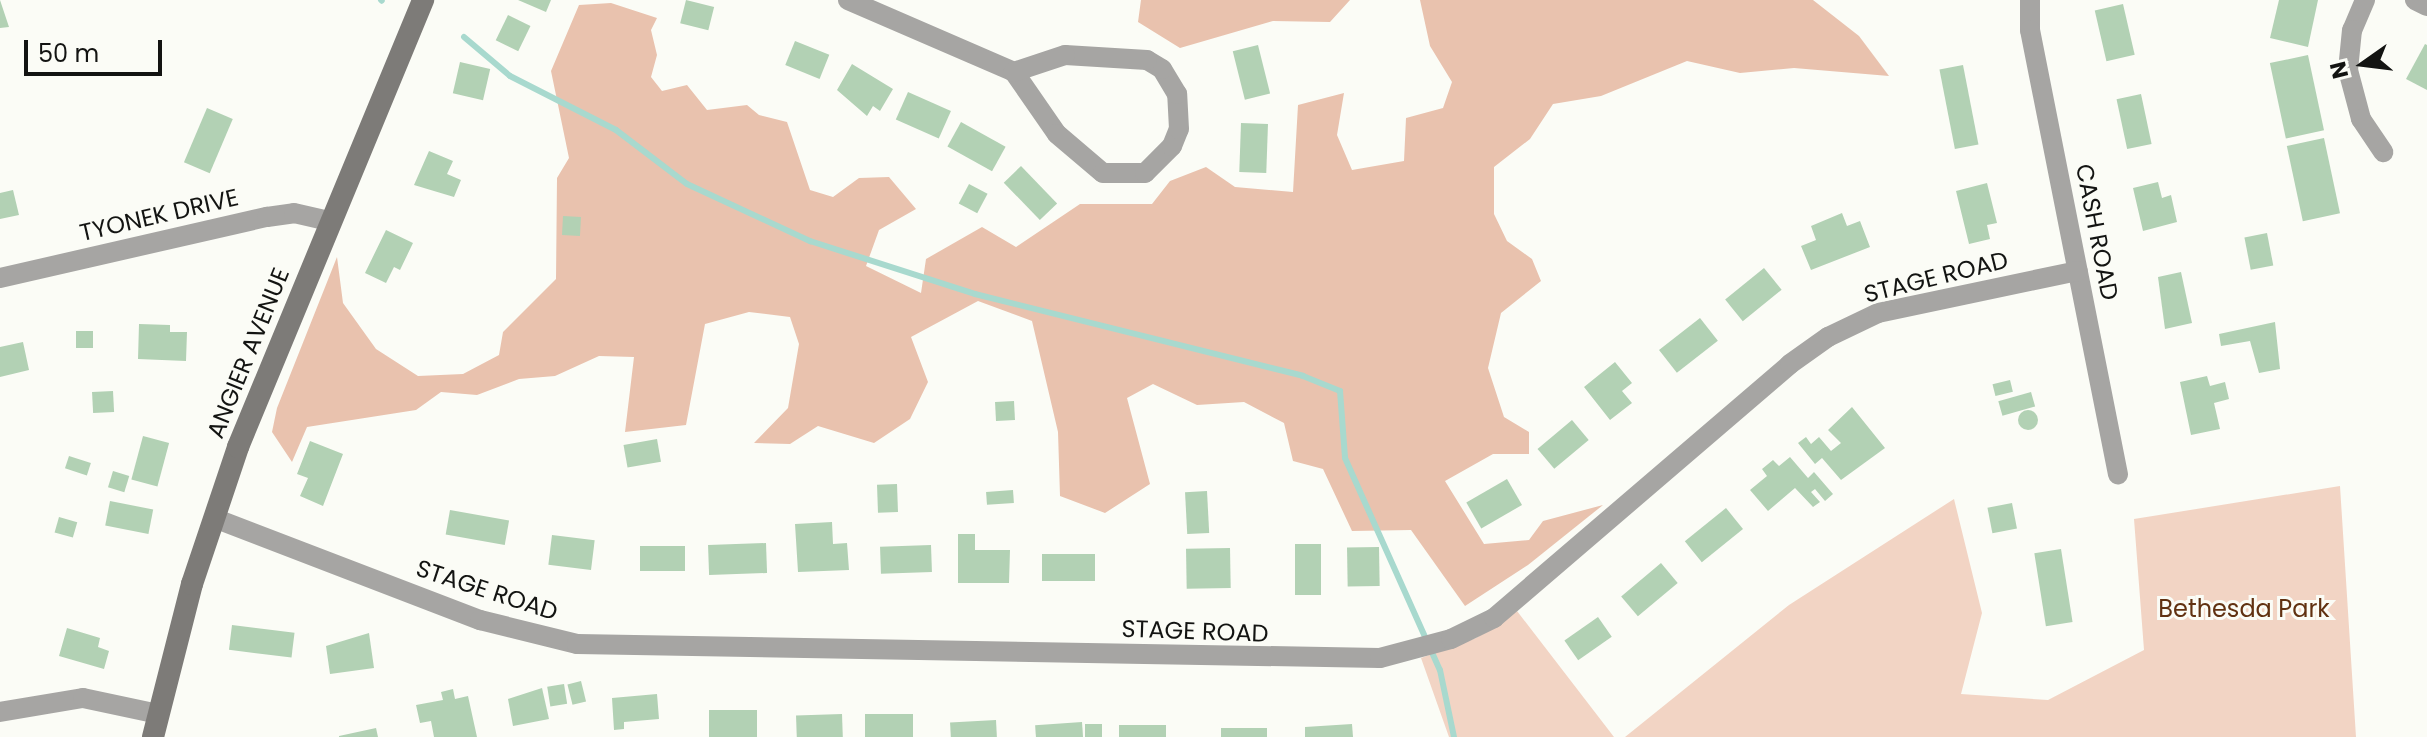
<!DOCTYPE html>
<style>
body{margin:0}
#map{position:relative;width:2427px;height:737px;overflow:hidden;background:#fbfcf6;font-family:Poppins,sans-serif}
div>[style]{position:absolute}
.green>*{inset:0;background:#f2d4c4}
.forest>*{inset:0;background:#e9c2ae}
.stream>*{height:6px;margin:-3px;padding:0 3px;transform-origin:3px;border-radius:3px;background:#a8d9ce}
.building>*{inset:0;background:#b2d1b4;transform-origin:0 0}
.round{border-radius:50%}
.minor>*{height:20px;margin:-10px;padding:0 10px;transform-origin:10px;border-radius:10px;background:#a6a5a3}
.secondary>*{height:22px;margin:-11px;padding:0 11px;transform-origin:11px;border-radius:11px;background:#7d7b78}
span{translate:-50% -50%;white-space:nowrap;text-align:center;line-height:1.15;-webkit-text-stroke:6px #fbfcf6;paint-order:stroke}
.street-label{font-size:24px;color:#131412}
.park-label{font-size:24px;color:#613111}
.north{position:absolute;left:2323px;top:24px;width:80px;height:80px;-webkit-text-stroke:6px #fbfcf6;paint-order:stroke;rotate:256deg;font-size:22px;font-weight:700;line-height:32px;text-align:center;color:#131412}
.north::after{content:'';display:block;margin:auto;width:28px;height:36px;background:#131412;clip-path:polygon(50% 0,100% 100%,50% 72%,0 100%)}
.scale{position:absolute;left:24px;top:40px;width:138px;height:36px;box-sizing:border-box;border:4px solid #131412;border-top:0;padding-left:10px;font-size:24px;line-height:28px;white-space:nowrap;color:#131412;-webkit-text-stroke:6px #fbfcf6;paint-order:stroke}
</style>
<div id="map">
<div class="green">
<i style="clip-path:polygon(2340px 486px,2356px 737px,1625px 737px,1789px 605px,1954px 499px,1982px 613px,1961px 694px,2048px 700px,2144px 650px,2134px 519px)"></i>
<i style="clip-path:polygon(1517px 611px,1614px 737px,1449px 737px,1421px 658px,1476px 638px)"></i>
</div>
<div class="forest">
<i style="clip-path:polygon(1141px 0,1350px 0,1330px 22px,1273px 21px,1180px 48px,1138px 22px)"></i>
<i style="clip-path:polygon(1420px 0,1813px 0,1859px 36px,1889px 76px,1794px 68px,1740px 73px,1687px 61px,1601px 96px,1553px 104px,1530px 139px,1494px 167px,1494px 214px,1507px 241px,1532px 259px,1541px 281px,1501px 313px,1488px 368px,1504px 417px,1529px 432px,1529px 454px,1493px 454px,1445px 481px,1484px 544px,1529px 540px,1543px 521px,1603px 505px,1528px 565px,1465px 606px,1411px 530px,1352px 531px,1323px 469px,1293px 461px,1284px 423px,1244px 402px,1197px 405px,1153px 384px,1127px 398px,1150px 484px,1105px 513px,1060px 496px,1058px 432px,1032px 321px,978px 301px,911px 337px,928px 382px,910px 419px,874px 443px,818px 426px,790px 444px,754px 443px,788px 408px,799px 344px,790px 317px,749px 312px,705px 324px,686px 425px,625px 432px,634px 357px,599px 356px,555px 376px,519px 379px,477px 395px,441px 392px,416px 410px,307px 427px,292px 462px,272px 432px,277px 408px,337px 257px,343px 303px,376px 349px,418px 376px,463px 374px,499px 355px,503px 332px,556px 279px,557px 178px,569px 158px,551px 71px,579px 5px,611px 3px,657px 18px,651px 30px,657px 55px,651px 77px,662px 91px,687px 85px,707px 110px,747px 105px,759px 115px,787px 122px,810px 190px,833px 197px,859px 178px,889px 177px,916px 209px,879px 230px,866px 266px,921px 293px,926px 259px,982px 227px,1016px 247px,1080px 204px,1152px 204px,1170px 181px,1206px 167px,1235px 187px,1293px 192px,1298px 105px,1344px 93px,1337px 135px,1352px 170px,1404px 161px,1406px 118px,1443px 108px,1452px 82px,1430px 46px)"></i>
</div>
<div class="stream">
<i style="left:381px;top:0;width:1px;rotate:45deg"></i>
<i style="left:464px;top:37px;width:60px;rotate:40.3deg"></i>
<i style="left:510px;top:76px;width:119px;rotate:27deg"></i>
<i style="left:616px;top:130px;width:89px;rotate:37.3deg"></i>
<i style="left:687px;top:184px;width:136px;rotate:24.9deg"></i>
<i style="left:810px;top:241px;width:173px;rotate:17.8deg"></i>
<i style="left:975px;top:294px;width:338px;rotate:14deg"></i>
<i style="left:1303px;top:376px;width:40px;rotate:22deg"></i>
<i style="left:1340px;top:391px;width:67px;rotate:85.7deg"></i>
<i style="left:1345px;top:458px;width:232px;rotate:65.9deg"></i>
<i style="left:1440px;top:670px;width:68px;rotate:78.2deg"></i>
</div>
<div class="building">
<i style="clip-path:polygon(0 0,9px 27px,0 28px)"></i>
<i style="clip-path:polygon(518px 0,551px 0,546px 12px)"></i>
<i style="left:686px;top:0;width:29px;height:24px;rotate:14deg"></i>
<i style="clip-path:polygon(2318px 0,2308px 47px,2270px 38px,2279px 0)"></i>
<i style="left:2123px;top:4px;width:52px;height:29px;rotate:77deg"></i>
<i style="left:508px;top:15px;width:25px;height:28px;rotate:26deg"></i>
<i style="left:795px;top:41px;width:37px;height:26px;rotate:22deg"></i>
<i style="clip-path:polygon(2425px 44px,2427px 45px,2427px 90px,2406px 79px)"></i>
<i style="left:1258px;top:45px;width:50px;height:26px;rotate:76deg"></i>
<i style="left:2308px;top:55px;width:77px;height:39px;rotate:78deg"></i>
<i style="left:460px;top:62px;width:31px;height:32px;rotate:13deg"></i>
<i style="clip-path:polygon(852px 64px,893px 89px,880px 111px,873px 106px,867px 116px,837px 90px)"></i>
<i style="left:1963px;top:65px;width:81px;height:24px;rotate:79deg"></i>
<i style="left:908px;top:92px;width:47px;height:30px;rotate:24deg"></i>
<i style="left:2141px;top:94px;width:51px;height:25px;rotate:78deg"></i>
<i style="left:207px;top:108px;width:28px;height:59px;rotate:23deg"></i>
<i style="left:961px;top:122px;width:51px;height:28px;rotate:29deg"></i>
<i style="left:1241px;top:123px;width:27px;height:49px;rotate:2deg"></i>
<i style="left:2324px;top:138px;width:77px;height:38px;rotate:78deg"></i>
<i style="clip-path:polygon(429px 151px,453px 161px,447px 174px,461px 180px,454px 197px,414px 185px)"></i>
<i style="left:1021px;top:166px;width:52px;height:24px;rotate:46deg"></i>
<i style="clip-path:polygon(2158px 182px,2162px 198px,2171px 195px,2177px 222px,2143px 231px,2133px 188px)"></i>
<i style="clip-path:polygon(1987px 183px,1997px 223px,1987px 225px,1990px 239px,1969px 244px,1956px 191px)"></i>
<i style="left:969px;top:184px;width:21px;height:22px;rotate:28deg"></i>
<i style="clip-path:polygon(13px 190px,19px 215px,0 219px,0 193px)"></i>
<i style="clip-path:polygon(1842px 213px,1847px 226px,1860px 221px,1870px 247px,1811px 270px,1801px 246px,1816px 240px,1811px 226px)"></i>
<i style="left:563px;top:216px;width:18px;height:19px;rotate:3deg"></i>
<i style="clip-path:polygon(386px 230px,413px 243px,400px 270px,394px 267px,386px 283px,365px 273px)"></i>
<i style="left:2267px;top:233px;width:33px;height:23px;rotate:79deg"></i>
<i style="left:1764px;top:268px;width:28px;height:50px;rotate:51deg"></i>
<i style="clip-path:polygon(2181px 272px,2192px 323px,2165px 329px,2158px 277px)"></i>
<i style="left:1700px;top:318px;width:29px;height:52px;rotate:52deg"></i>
<i style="clip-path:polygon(2275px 322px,2280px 369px,2259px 373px,2250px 341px,2221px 346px,2219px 334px)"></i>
<i style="clip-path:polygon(139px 324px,170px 325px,170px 332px,187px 332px,186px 361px,138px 359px)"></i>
<i style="left:76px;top:331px;width:17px;height:17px"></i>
<i style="clip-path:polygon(23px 342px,29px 370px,0 377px,0 347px)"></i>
<i style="clip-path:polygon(1615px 362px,1632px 383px,1622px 391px,1632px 403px,1610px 420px,1584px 387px)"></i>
<i style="clip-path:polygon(2207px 376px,2210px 386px,2225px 382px,2229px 399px,2214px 403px,2220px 429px,2191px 435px,2180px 382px)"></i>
<i style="left:2010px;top:380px;width:12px;height:18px;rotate:76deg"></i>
<i style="left:113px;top:391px;width:21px;height:21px;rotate:87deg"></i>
<i style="left:2031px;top:392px;width:15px;height:34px;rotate:74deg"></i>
<i style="left:1014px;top:401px;width:19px;height:19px;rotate:87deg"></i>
<i style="clip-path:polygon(1852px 407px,1885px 448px,1841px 480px,1822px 458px,1815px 464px,1798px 443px,1806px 437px,1811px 444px,1819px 437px,1831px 451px,1841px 443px,1828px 430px)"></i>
<i class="round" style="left:2018px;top:410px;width:20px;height:20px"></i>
<i style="left:1572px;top:420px;width:26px;height:45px;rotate:50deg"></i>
<i style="left:143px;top:436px;width:27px;height:45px;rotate:15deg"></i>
<i style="left:657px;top:439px;width:23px;height:34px;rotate:80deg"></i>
<i style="clip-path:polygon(310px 441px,343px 454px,323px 506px,300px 496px,308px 478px,297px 474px)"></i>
<i style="left:69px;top:456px;width:23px;height:13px;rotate:18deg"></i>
<i style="clip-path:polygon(1790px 457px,1808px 478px,1814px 472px,1833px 494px,1825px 501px,1815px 489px,1811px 492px,1820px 502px,1813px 507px,1795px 488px,1768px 511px,1750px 490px,1767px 476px,1762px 469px,1773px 460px,1779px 466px)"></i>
<i style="left:113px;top:471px;width:17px;height:17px;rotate:17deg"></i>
<i style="left:1507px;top:479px;width:30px;height:47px;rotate:60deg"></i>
<i style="left:897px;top:484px;width:28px;height:20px;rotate:88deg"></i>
<i style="left:1013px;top:490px;width:13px;height:27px;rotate:86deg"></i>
<i style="left:1207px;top:491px;width:42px;height:22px;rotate:87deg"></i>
<i style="left:110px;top:501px;width:44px;height:25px;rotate:11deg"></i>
<i style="left:2012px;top:503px;width:26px;height:25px;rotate:79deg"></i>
<i style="left:1726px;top:508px;width:27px;height:53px;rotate:51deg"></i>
<i style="left:450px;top:510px;width:60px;height:25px;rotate:10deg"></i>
<i style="left:59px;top:517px;width:19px;height:16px;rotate:16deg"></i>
<i style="clip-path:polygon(832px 522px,833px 544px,847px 543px,849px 570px,798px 572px,795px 524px)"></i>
<i style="clip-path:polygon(958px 534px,975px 534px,975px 550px,1010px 550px,1009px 583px,958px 583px)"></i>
<i style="left:552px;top:535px;width:43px;height:30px;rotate:7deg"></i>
<i style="left:766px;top:543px;width:30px;height:58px;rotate:88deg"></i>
<i style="left:1295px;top:544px;width:26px;height:51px"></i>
<i style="left:931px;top:545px;width:27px;height:51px;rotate:88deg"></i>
<i style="left:640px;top:546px;width:45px;height:25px"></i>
<i style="left:1379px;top:547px;width:39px;height:32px;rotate:89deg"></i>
<i style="left:1230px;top:548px;width:40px;height:44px;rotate:89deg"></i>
<i style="left:2061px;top:549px;width:74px;height:27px;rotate:81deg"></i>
<i style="left:1042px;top:554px;width:53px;height:27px"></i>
<i style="left:1661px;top:563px;width:26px;height:52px;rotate:50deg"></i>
<i style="left:1598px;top:617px;width:24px;height:41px;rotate:55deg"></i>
<i style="left:232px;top:625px;width:63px;height:25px;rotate:7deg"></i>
<i style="clip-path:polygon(67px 628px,100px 638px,98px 647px,109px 651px,104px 669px,59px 656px)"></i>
<i style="clip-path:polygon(369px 633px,374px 668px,330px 674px,326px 646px)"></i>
<i style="left:581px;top:681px;width:21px;height:14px;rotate:76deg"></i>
<i style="left:564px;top:684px;width:20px;height:17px;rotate:81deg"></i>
<i style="clip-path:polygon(542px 688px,549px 719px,513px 726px,508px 699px)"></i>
<i style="clip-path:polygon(453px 689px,455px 699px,468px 696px,477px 737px,434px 737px,431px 721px,420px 723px,416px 705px,443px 700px,441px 692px)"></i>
<i style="clip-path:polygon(657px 694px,659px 719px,624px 722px,624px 729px,614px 730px,612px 698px)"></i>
<i style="left:709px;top:710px;width:48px;height:27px"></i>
<i style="left:842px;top:714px;width:23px;height:46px;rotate:88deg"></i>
<i style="left:913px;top:714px;width:23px;height:48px;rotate:90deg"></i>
<i style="left:996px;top:720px;width:17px;height:46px;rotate:87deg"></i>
<i style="left:1082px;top:722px;width:15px;height:47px;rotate:86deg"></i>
<i style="left:1085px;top:724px;width:17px;height:13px"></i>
<i style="clip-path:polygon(1352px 724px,1353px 737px,1305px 737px,1305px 727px)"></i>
<i style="left:1166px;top:725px;width:12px;height:47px;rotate:90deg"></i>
<i style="clip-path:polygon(376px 728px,378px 737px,339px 737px,339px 736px)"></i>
<i style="left:1221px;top:728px;width:46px;height:9px"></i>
</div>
<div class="minor">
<i style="left:848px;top:0;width:181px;rotate:23.4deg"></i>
<i style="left:1014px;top:72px;width:75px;rotate:55.3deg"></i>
<i style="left:1057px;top:134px;width:60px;rotate:40.3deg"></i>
<i style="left:1103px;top:173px;width:42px"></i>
<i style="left:1145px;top:173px;width:38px;rotate:-45deg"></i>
<i style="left:1172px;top:146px;width:18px;rotate:-68deg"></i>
<i style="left:1179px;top:129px;width:35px;rotate:-93deg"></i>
<i style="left:1177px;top:94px;width:29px;rotate:-121deg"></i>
<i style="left:1162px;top:69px;width:17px;rotate:-149deg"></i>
<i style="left:1147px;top:60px;width:82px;rotate:-176.5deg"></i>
<i style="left:1065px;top:55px;width:54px;rotate:161.6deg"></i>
<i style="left:2030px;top:0;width:30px;rotate:90deg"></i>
<i style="left:2030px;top:30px;width:453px;rotate:78.8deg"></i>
<i style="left:2365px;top:0;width:33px;rotate:113deg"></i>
<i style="left:2352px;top:30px;width:40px;rotate:95.7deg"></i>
<i style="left:2348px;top:70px;width:51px;rotate:75.1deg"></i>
<i style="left:2361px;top:119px;width:40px;rotate:56deg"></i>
<i style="left:2415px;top:0;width:13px;rotate:27deg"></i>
<i style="left:0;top:278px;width:274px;rotate:-12.9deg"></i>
<i style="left:267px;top:217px;width:27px;rotate:-8deg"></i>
<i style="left:294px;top:213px;width:37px;rotate:13deg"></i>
<i style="left:214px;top:518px;width:285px;rotate:21deg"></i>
<i style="left:480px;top:620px;width:100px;rotate:13.9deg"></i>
<i style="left:577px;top:644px;width:803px;rotate:1deg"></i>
<i style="left:1380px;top:658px;width:73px;rotate:-15deg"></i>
<i style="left:1451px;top:639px;width:48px;rotate:-26deg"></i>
<i style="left:1494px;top:618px;width:390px;rotate:-40.6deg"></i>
<i style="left:1790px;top:364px;width:47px;rotate:-35.4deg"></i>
<i style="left:1828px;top:337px;width:55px;rotate:-25.6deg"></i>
<i style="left:1878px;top:313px;width:204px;rotate:-11.9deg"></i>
<i style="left:0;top:712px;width:84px;rotate:-9.6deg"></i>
<i style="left:83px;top:698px;width:77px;rotate:12deg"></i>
</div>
<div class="secondary">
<i style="left:153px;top:737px;width:158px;rotate:-75.7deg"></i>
<i style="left:192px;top:584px;width:145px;rotate:-71.4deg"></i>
<i style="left:238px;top:447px;width:484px;rotate:-67.5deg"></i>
</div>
<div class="street-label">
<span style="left:159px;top:215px;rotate:-13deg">TYONEK DRIVE</span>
<span style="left:2097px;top:232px;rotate:79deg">CASH ROAD</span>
<span style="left:1936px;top:277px;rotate:-14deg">STAGE ROAD</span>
<span style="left:248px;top:353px;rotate:-68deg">ANGIER AVENUE</span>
<span style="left:487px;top:590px;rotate:18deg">STAGE ROAD</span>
<span style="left:1195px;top:631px;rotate:2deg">STAGE ROAD</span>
</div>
<div class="park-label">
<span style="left:2244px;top:609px">Bethesda Park</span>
</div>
<div class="north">N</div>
<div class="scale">50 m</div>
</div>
